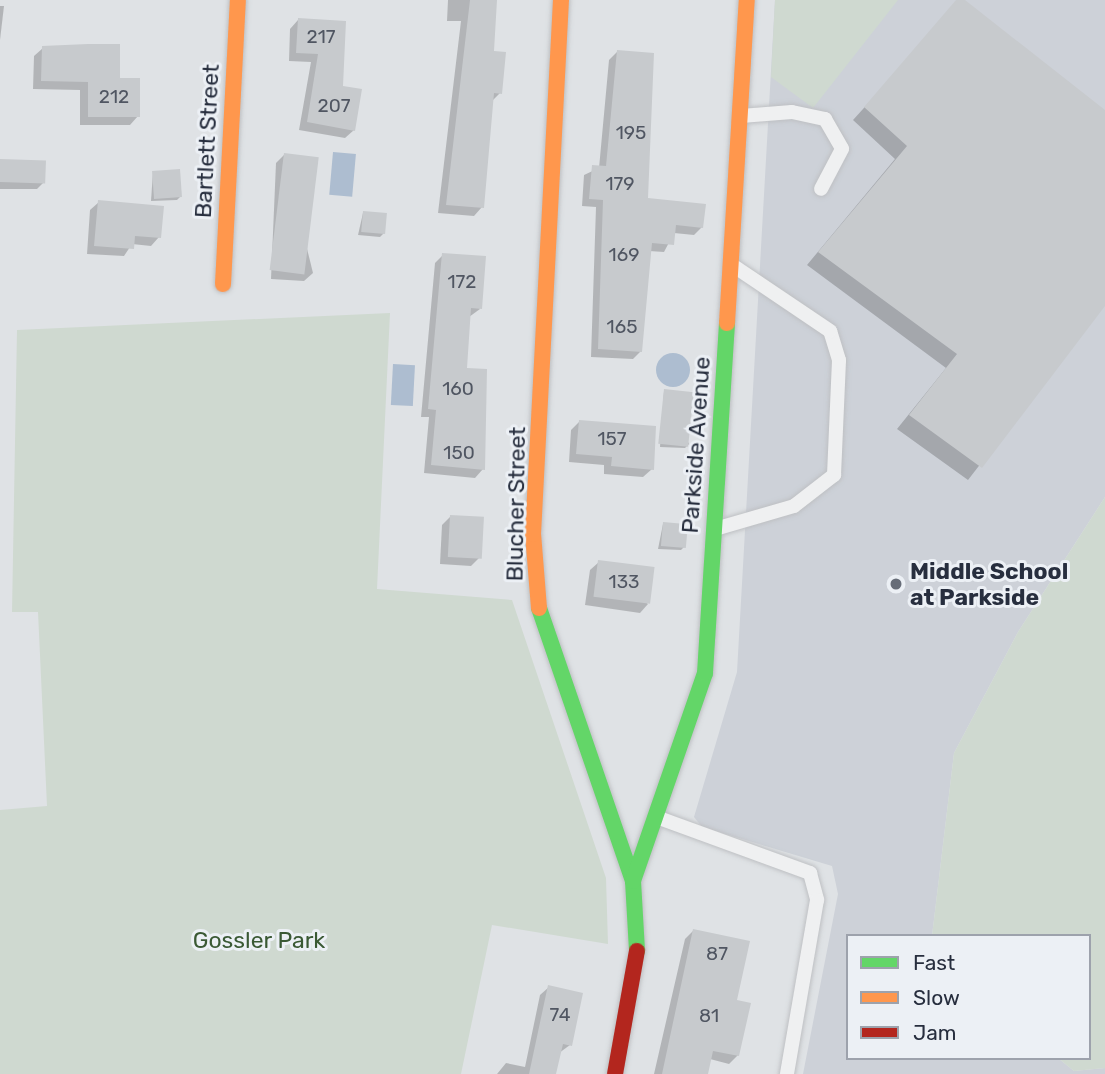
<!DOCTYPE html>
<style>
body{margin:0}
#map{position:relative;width:1105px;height:1074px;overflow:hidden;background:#dfe2e5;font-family:Rubik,sans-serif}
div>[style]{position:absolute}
.built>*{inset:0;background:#cdd1d8}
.green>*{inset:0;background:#cfd9d0}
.water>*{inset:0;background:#adbdd0;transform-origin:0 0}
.round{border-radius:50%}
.shadow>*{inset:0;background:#0003}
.building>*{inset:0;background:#c7cacd;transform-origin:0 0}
.roads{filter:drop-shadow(0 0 2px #bec0c3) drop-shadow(0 0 2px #bec0c3)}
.lane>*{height:14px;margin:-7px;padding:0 7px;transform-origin:7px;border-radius:7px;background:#eff0f1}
.fast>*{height:16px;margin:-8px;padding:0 8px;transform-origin:8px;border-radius:8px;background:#63d668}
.slow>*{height:16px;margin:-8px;padding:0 8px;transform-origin:8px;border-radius:8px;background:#ff974d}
.jam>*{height:16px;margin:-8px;padding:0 8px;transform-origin:8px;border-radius:8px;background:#b3261e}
.dots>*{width:19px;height:19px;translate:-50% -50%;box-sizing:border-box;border:4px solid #ecf0f5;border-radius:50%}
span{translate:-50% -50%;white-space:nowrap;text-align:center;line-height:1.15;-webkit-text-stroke:6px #ecf0f5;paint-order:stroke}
.number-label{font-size:19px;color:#505662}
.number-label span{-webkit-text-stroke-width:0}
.street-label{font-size:23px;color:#272e3e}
.poi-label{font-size:23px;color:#272e3e;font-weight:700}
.left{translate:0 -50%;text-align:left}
.park-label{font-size:23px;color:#3a5934}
.legend{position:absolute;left:846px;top:934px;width:245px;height:126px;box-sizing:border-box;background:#ecf0f5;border:2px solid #9da2ac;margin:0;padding:9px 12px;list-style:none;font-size:21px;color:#272e3e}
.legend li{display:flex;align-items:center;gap:14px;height:35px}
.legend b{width:35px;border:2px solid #9da2ac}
</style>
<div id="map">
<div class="built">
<i style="clip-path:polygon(775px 0,1105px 0,1105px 497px,1018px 632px,954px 753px,932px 936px,848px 936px,848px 1058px,1058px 1058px,1074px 1071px,1105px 1068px,1105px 1074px,803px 1074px,838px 894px,832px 866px,702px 827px,694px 817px,737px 672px)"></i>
</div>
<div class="green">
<i style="clip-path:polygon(775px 0,898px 0,813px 108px,771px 77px)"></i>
<i style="clip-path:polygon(390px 313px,377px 589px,512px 600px,606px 878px,608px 944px,492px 925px,461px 1074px,0 1074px,0 810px,47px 806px,38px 612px,12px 612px,17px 330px)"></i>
<i style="clip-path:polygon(1105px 497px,1105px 1068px,1074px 1071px,1058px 1058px,1089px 1058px,1089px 936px,932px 936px,954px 753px,1018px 632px)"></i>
</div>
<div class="water">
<i style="left:333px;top:152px;width:23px;height:43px;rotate:5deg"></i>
<i class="round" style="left:656px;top:353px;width:34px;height:34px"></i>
<i style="left:393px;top:364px;width:22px;height:41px;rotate:3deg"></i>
</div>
<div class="shadow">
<i style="clip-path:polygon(448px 0,495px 0,493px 53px,500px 93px,491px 102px,482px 207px,474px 216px,438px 213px,461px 21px,447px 21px)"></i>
<i style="clip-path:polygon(962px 0,1105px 112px,1105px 303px,968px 480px,897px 429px,946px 368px,807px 265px,895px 159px,853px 120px)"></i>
<i style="clip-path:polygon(0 6px,4px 6px,0 40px)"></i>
<i style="clip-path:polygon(298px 20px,342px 87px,354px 130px,345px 138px,299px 130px,311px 62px,289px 61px,290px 29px)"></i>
<i style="clip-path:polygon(43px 48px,118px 80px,138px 116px,130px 125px,80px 125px,80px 90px,33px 89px,34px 56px)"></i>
<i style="clip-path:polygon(617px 52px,646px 199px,702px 227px,694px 235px,674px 233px,664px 252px,649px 251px,641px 351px,633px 359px,591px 357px,596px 207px,582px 206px,584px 175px,599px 168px,609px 60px)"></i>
<i style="clip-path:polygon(284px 155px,313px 273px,304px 281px,271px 279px,276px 163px)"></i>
<i style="clip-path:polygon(0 161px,44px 182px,37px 189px,0 189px)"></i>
<i style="clip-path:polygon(153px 172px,180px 197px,177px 200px,151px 201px)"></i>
<i style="clip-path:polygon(99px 202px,159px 237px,151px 246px,132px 244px,124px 256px,87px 254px,90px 210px)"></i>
<i style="clip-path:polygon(363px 213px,384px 233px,380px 237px,358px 235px)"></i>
<i style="clip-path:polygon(443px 255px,480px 309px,469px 317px,465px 369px,483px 469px,475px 478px,424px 473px,429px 417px,421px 417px,435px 263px)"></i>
<i style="clip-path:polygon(664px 391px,689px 444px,685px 448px,660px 447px)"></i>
<i style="clip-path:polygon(580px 421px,652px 469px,643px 477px,604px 474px,604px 465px,569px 462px,571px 430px)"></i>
<i style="clip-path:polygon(450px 517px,480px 557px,471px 566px,440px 564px,442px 525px)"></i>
<i style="clip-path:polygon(663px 524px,685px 546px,681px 550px,658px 549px)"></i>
<i style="clip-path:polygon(599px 562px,648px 604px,640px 613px,585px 605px,590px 570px)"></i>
<i style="clip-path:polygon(693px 931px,735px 1001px,738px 1055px,729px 1064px,710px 1059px,707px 1074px,654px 1074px,685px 939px)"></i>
<i style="clip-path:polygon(549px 987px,570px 1045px,559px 1053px,555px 1074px,497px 1074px,506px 1063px,525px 1067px,540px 995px)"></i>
</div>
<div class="building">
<i style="clip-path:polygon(470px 0,497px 0,494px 51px,506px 52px,502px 94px,494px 93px,484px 208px,446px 205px)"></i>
<i style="clip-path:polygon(956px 0,965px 0,1105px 110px,1105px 306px,982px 468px,909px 415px,957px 354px,818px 252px,907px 146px,864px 107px)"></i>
<i style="clip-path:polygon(298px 18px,346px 21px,343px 86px,362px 89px,355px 131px,307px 122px,318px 54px,296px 53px)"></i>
<i style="clip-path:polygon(88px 44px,120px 44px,120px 78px,140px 78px,140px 117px,88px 117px,88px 82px,41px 81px,42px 46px)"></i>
<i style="clip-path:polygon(617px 50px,654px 53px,648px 198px,706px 204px,703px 228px,676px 225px,674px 245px,652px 243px,642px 352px,598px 349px,603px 200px,589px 199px,592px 165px,606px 166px)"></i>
<i style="left:284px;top:153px;width:35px;height:118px;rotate:7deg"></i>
<i style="left:0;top:159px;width:46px;height:23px;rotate:2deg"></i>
<i style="left:180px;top:169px;width:28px;height:28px;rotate:86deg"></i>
<i style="clip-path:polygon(98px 200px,164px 206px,161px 238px,135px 236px,134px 249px,94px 246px)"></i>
<i style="left:363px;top:211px;width:24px;height:21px;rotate:5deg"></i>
<i style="clip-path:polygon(442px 253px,486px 256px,482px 309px,471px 308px,467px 368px,487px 369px,485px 470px,431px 465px,436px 410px,428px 409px)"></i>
<i style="left:664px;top:389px;width:30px;height:55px;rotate:6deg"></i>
<i style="clip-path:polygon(579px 420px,656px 426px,654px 470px,611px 466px,612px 457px,576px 454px)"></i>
<i style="left:450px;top:515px;width:34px;height:42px;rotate:3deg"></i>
<i style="left:663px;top:522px;width:25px;height:24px;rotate:5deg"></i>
<i style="left:598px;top:560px;width:57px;height:37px;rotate:7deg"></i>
<i style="clip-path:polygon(693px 929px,750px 941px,737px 1000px,751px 1003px,739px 1056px,713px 1051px,708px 1074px,662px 1074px)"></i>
<i style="clip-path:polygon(548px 985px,583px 993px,572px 1046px,563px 1044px,556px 1074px,529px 1074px)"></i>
</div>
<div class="roads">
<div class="lane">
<i style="left:741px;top:116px;width:51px;rotate:-4.5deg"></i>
<i style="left:792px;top:112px;width:34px;rotate:12deg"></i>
<i style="left:825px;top:119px;width:34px;rotate:60deg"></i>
<i style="left:842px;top:149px;width:45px;rotate:117.7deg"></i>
<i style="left:715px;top:529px;width:82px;rotate:-16.2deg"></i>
<i style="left:794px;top:506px;width:51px;rotate:-37.8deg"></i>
<i style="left:834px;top:475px;width:115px;rotate:-87.5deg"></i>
<i style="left:839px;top:360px;width:30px;rotate:-107deg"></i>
<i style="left:830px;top:331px;width:115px;rotate:-146deg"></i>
<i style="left:659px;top:818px;width:161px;rotate:20deg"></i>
<i style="left:810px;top:873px;width:28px;rotate:75deg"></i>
<i style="left:817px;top:900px;width:177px;rotate:99.8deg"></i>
</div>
<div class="fast">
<i style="left:539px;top:608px;width:289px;rotate:71deg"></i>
<i style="left:633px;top:881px;width:70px;rotate:86.7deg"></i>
<i style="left:633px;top:881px;width:220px;rotate:-70.9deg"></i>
<i style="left:705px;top:673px;width:351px;rotate:-86.4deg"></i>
</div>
<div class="slow">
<i style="left:223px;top:284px;width:284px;rotate:-87deg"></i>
<i style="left:727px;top:323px;width:324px;rotate:-86.5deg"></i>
<i style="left:539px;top:608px;width:74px;rotate:-94.6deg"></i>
<i style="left:533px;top:534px;width:535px;rotate:-87deg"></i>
</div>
<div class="jam">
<i style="left:615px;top:1074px;width:125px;rotate:-79.9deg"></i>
</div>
</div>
<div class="dots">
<i style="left:896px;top:584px;background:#676d78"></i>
</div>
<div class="number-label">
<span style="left:321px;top:37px">217</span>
<span style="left:114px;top:97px">212</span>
<span style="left:334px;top:106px">207</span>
<span style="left:631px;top:133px">195</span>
<span style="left:620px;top:184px">179</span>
<span style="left:624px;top:255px">169</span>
<span style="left:462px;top:282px">172</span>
<span style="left:622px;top:327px">165</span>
<span style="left:458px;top:389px">160</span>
<span style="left:612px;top:439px">157</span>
<span style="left:459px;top:453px">150</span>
<span style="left:624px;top:582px">133</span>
<span style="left:717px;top:954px">87</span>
<span style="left:560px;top:1015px">74</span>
<span style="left:709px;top:1016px">81</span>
</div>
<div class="street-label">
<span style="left:207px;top:141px;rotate:-87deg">Bartlett Street</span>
<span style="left:696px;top:445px;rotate:-86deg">Parkside Avenue</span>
<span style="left:516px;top:504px;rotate:-89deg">Blucher Street</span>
</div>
<div class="poi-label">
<span class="left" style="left:910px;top:584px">Middle School<br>at Parkside</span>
</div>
<div class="park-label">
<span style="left:259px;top:940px">Gossler Park</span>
</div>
<ul class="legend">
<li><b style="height:9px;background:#63d668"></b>Fast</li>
<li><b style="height:9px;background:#ff974d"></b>Slow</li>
<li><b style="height:9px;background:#b3261e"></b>Jam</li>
</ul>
</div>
